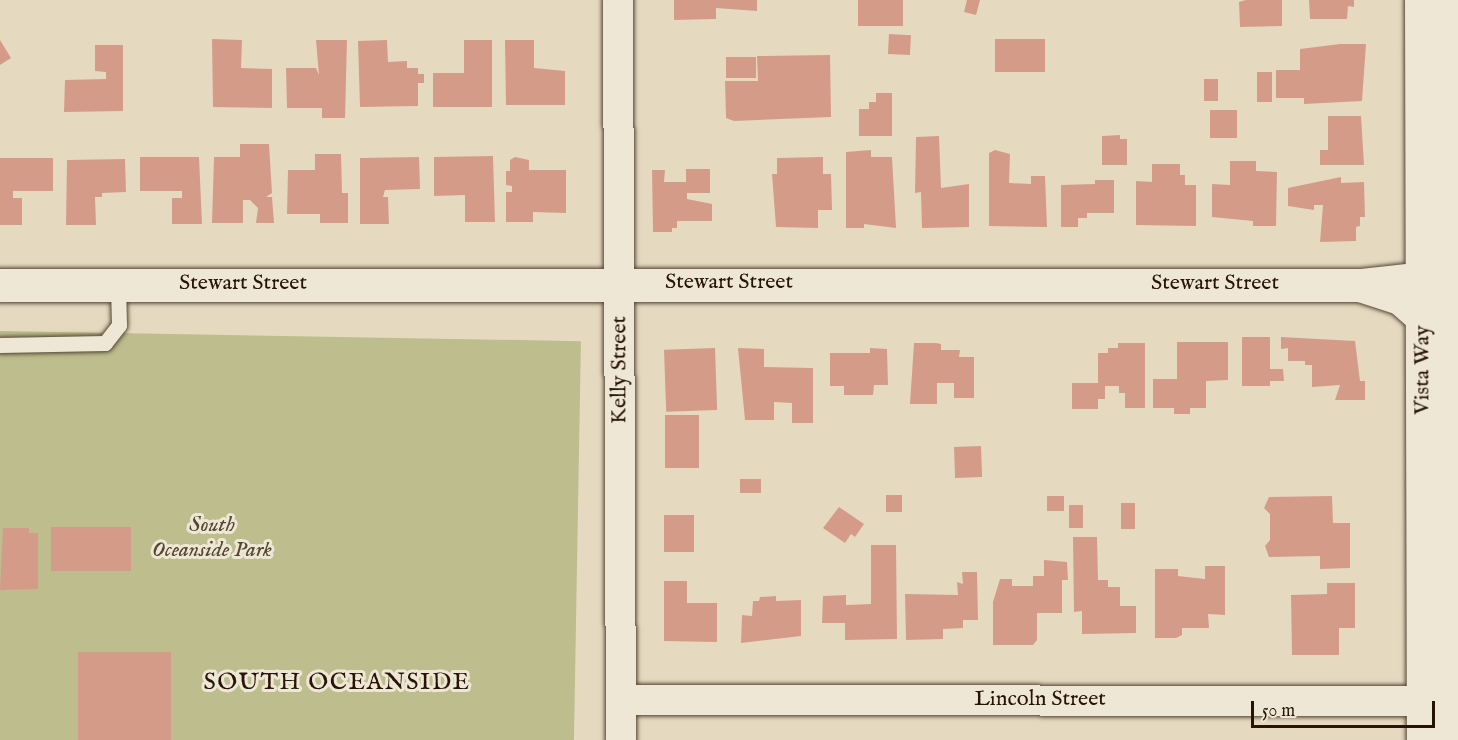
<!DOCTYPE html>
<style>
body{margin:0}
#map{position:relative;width:1458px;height:740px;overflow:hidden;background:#e5dac0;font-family:"IM FELL English",serif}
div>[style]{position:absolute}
.green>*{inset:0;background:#bdbd8d;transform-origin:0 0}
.building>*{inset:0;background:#d59b89;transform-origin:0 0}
.roads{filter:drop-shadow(0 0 2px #574634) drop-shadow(0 0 2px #574634)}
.service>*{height:15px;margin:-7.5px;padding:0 7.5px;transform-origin:7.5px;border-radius:7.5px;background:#eee7d6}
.minor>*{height:30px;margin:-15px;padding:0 15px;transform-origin:15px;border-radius:15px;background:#eee7d6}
.tertiary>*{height:33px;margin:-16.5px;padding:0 16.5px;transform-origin:16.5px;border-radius:16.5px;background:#eee7d6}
.secondary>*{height:33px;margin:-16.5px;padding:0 16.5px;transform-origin:16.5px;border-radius:16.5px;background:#eee7d6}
span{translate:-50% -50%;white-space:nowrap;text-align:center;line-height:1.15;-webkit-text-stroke:6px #eee7d6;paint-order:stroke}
.street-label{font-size:22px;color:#281405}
.park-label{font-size:22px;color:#55472e;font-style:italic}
.neighbourhood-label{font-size:24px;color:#281405;letter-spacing:1.5px}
.scale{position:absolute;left:1251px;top:701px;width:184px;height:27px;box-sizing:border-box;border:3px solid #281405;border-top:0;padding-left:8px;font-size:18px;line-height:21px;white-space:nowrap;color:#281405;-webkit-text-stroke:4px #eee7d6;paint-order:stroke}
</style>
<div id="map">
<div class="green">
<i style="left:0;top:331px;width:581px;height:409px;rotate:1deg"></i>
</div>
<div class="building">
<i style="clip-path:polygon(674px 0,757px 0,757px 11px,716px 8px,716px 19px,674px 20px)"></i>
<i style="left:858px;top:0;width:45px;height:26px"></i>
<i style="clip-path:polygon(967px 0,980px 0,976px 15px,964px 12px)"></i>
<i style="clip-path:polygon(1246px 0,1282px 0,1282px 26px,1240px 27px,1239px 2px)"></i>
<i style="clip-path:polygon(1309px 0,1354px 0,1354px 7px,1348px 6px,1347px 19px,1310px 19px)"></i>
<i style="left:889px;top:34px;width:22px;height:20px;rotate:3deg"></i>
<i style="clip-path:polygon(212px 39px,242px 40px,241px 68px,272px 69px,272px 108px,213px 107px)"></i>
<i style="left:995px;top:39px;width:50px;height:33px"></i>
<i style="clip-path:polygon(0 40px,11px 58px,0 65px)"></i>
<i style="clip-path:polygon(316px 40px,347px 40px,345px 118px,322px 118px,322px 108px,287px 108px,286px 68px,316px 68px,319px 75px)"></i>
<i style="clip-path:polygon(387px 40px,388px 62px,407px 61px,407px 68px,418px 68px,418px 74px,424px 74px,424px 83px,418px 83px,418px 106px,360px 107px,358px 41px)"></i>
<i style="clip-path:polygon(464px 40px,492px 40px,492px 107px,433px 107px,433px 73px,464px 73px)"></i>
<i style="clip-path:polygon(505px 40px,534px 40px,534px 68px,565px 71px,565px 105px,506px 105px)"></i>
<i style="clip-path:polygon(1340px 44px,1366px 44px,1362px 101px,1304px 104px,1304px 98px,1276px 98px,1276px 70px,1300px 70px,1300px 49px)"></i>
<i style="clip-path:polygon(95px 45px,123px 45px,123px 111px,64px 112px,65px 80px,106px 79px,106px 72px,95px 71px)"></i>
<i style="clip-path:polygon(830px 55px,831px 117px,734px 121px,726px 118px,725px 81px,758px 81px,757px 56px)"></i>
<i style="left:726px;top:57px;width:30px;height:21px"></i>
<i style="left:1272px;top:72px;width:30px;height:15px;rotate:90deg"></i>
<i style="left:1204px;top:79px;width:14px;height:22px"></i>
<i style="clip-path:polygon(876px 93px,892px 93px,892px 136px,859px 136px,859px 109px,869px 109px,869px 102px,876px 102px)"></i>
<i style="left:1210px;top:110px;width:27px;height:28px"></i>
<i style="clip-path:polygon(1328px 116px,1361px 116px,1364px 165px,1320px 165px,1320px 150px,1328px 150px)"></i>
<i style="clip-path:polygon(1120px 135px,1120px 139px,1127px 139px,1127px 165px,1102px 165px,1102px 136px)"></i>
<i style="clip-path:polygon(939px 136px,941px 188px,969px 184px,969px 227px,922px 228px,921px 192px,915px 193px,916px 137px)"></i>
<i style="clip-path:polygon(240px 144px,269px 144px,272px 193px,266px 197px,272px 197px,274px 223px,256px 223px,258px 208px,250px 200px,243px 200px,243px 223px,212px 223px,214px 157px,240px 157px)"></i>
<i style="clip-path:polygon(871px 150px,871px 157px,892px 157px,896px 228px,864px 224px,864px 228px,846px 228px,846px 152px)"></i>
<i style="clip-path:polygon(995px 150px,1010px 154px,1009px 183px,1031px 184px,1031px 176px,1045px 176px,1047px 227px,989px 226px,989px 153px)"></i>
<i style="clip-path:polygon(315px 154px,341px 154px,342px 193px,348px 193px,348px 223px,320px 223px,320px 214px,287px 214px,288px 170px,315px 170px)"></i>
<i style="clip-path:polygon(493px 156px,495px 222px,465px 222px,465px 195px,434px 196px,434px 157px)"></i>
<i style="clip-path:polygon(140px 157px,199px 157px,202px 224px,172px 224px,172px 198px,182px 198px,182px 191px,140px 191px)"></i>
<i style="clip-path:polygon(419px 157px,420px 189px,385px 190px,383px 197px,388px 197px,389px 224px,360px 224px,360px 158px)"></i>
<i style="clip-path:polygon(515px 157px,529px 160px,529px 170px,566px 170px,566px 213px,533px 212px,533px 222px,506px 222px,506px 192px,512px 192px,512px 186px,506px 185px,506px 171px,510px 171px,510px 160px)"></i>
<i style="clip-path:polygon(823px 157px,823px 174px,831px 174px,832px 210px,818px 210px,818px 228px,776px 227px,772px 174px,777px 174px,777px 158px)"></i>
<i style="clip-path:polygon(0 158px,53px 158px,53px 191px,13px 191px,13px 198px,22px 198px,22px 225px,0 225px)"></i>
<i style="clip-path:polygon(125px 159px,126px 192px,102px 193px,102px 197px,95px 197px,96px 225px,66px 225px,67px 160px)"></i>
<i style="clip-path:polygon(1230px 161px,1256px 161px,1256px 171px,1277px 172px,1276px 226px,1253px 226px,1253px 221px,1212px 217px,1212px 184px,1230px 185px)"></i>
<i style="clip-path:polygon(1152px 164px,1180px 164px,1180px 175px,1185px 175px,1185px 185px,1196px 185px,1196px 226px,1136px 225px,1136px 181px,1152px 182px)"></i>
<i style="clip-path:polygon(686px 169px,710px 169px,710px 193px,687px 193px,687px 199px,712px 204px,712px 221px,677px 221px,677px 228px,672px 228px,672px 232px,653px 232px,652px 170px,665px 170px,664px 182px,686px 182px)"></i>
<i style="clip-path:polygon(1341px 177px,1341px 183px,1364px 182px,1365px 217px,1360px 217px,1360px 226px,1356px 227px,1356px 241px,1320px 242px,1323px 205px,1314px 205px,1314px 210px,1288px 206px,1288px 188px)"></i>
<i style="clip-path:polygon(1095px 180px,1114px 180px,1114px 213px,1087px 213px,1087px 218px,1078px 218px,1078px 227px,1061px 227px,1061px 185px,1095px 184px)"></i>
<i style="clip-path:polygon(1242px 337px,1270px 337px,1270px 369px,1283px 369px,1284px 381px,1270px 381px,1270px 386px,1242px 386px)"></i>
<i style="clip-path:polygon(1281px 337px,1355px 341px,1360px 381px,1365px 381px,1365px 400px,1335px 400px,1340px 385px,1312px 387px,1312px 365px,1305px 365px,1305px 361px,1288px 361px,1288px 348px,1281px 349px)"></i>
<i style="clip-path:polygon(1177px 342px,1228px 342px,1228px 380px,1206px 381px,1206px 408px,1190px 408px,1190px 414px,1174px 414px,1174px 408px,1153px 408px,1153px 379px,1177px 379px)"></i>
<i style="clip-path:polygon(914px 343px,936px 343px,941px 344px,941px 350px,960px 350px,959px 357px,974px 357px,974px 398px,954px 398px,954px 383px,937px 383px,937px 404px,910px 404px)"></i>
<i style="clip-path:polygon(1118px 343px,1145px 343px,1145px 408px,1125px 408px,1125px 393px,1119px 393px,1119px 386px,1105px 386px,1105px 399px,1098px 399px,1098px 409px,1072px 409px,1072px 383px,1098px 383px,1098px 353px,1108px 353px,1108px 348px,1118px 348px)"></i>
<i style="left:715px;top:348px;width:62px;height:51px;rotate:88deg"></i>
<i style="clip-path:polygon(738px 348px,764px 349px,764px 367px,813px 368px,813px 423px,792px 423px,792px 403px,774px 402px,774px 420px,745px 420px)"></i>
<i style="clip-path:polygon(870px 348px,887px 349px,888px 385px,874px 385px,873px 395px,844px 395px,844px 386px,830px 386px,830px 353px,870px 353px)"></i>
<i style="left:665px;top:415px;width:34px;height:53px"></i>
<i style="left:981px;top:446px;width:31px;height:27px;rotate:88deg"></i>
<i style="left:740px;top:479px;width:21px;height:14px"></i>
<i style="left:886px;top:495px;width:16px;height:17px"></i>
<i style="left:1047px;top:496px;width:17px;height:15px"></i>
<i style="clip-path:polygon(1332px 496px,1333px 523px,1350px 523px,1350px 568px,1320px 569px,1320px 556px,1269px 557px,1265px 546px,1270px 540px,1270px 514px,1264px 508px,1269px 497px)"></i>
<i style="left:1121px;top:503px;width:14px;height:26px"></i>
<i style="left:1069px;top:505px;width:14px;height:23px"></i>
<i style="clip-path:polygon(839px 507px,864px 524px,855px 537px,851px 534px,845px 543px,823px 528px)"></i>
<i style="left:664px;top:515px;width:30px;height:37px"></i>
<i style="left:131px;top:527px;width:44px;height:80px;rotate:90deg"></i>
<i style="clip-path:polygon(3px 528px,29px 528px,29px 533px,38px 533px,38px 589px,0 590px)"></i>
<i style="clip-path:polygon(1073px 537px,1097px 537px,1098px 580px,1108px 580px,1108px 587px,1120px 587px,1120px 606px,1136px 606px,1136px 633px,1082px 634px,1082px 611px,1074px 612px)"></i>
<i style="clip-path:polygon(871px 545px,896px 545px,897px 639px,845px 640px,845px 623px,822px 623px,823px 596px,846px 595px,846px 605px,871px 604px)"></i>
<i style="clip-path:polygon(1044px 560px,1067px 562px,1068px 580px,1062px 580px,1062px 613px,1037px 613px,1037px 640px,1033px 645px,993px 645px,993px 602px,1000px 579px,1012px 579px,1012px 586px,1033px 586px,1033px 576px,1044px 576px)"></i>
<i style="clip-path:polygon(1205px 566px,1225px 566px,1225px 615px,1208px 614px,1209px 628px,1182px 628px,1182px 635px,1176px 638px,1155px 638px,1155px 569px,1178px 569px,1178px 576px,1205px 579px)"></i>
<i style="clip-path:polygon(962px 572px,977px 572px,978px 620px,963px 620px,963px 628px,943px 629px,943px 639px,906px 640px,905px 594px,958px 595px,957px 582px,963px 584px)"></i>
<i style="clip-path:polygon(664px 581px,687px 581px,687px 603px,717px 603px,717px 642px,664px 641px)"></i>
<i style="clip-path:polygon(1327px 583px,1355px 583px,1355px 628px,1339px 628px,1339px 655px,1292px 655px,1291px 595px,1327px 594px)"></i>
<i style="clip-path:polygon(776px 596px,776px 601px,801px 600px,801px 636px,741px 643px,742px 615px,752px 616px,753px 601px,759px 601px,760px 597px)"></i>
<i style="left:171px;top:652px;width:88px;height:93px;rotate:90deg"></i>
</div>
<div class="roads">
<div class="service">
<i style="left:0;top:345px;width:105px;rotate:-1.1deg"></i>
<i style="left:105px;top:343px;width:23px;rotate:-52deg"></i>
<i style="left:119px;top:325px;width:40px;rotate:-91.4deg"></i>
</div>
<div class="minor">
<i style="left:618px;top:0;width:740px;rotate:89.77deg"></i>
<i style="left:621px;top:700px;width:825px;rotate:0.07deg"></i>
</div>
<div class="tertiary">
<i style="left:0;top:285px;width:1360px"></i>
<i style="left:1360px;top:285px;width:63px;rotate:-6.3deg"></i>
</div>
<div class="secondary">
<i style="left:1421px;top:0;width:740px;rotate:89.85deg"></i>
<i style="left:1452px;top:0;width:740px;rotate:89.77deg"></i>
<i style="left:1360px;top:285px;width:42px;rotate:18deg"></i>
<i style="left:1400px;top:298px;width:30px;rotate:41deg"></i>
</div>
</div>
<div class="street-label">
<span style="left:729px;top:283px">Stewart Street</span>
<span style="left:243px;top:284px">Stewart Street</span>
<span style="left:1215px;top:284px">Stewart Street</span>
<span style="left:620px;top:370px;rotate:-90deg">Kelly Street</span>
<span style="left:1423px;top:370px;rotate:-90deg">Vista Way</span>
<span style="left:1040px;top:700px">Lincoln Street</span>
</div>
<div class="park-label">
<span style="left:212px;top:538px">South<br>Oceanside Park</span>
</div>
<div class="neighbourhood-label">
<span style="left:337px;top:683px">SOUTH OCEANSIDE</span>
</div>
<div class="scale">50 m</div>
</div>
